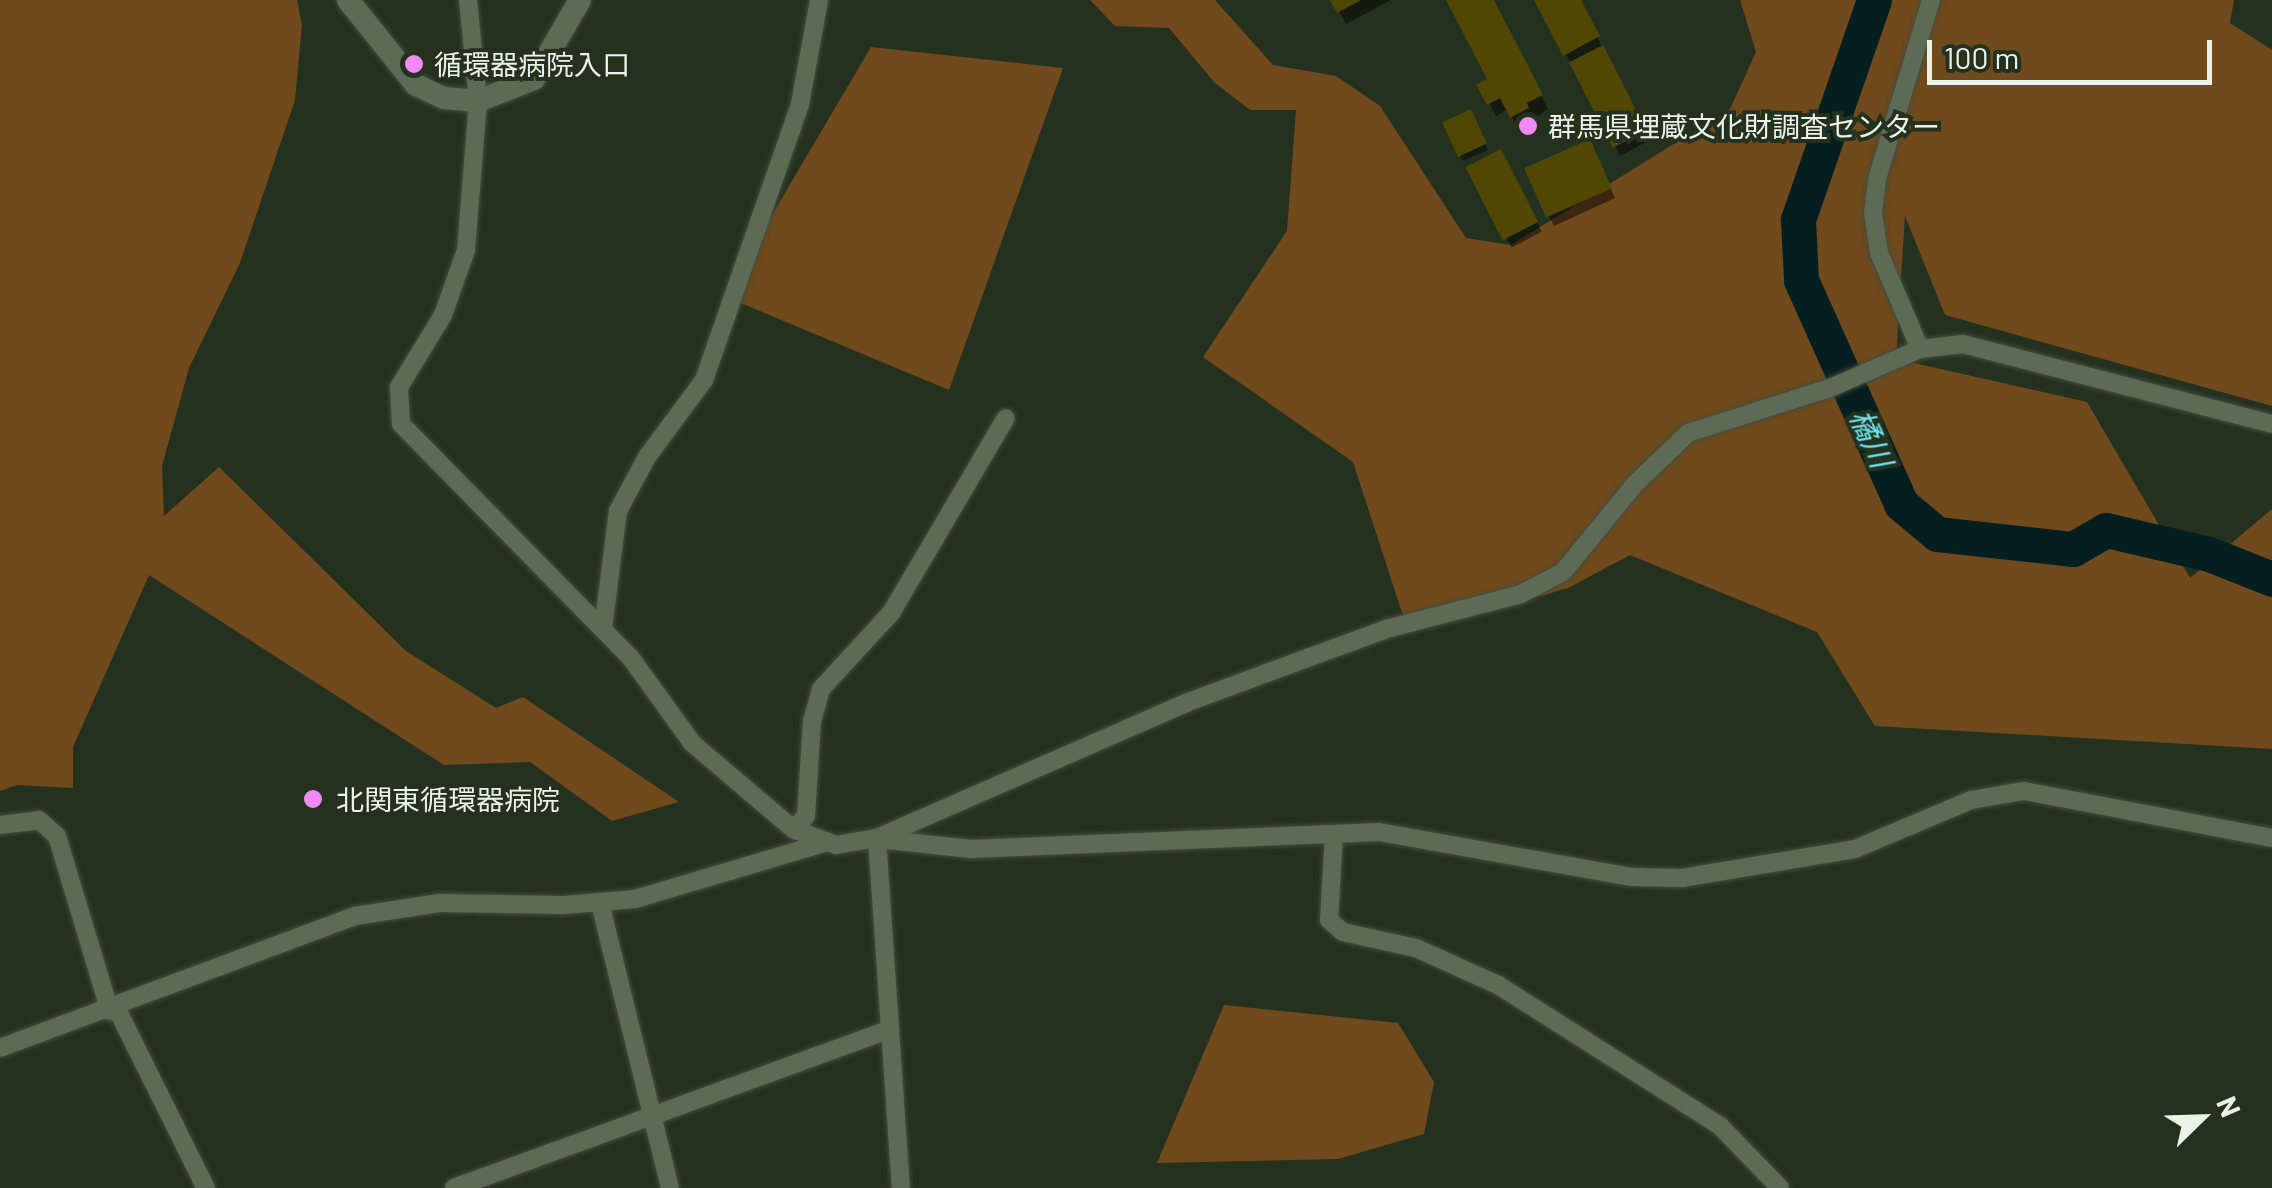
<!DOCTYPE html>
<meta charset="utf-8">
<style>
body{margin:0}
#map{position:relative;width:2272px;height:1188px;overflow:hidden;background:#25311f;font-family:Barlow,"Noto Sans JP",sans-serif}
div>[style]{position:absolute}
.forest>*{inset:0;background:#704a1c}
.shadow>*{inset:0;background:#0007;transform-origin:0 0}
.river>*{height:35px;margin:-17.5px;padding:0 17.5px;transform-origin:17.5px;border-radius:17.5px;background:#051f21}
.building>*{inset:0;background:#504705;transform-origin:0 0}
.roads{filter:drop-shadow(0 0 2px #434d3e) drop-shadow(0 0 2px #434d3e)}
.street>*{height:18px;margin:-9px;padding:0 9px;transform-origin:9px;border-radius:9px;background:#5d6a56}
.secondary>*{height:22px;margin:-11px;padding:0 11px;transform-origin:11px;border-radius:11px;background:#5d6a56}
.dots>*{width:28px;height:28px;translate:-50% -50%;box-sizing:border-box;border:5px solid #25311f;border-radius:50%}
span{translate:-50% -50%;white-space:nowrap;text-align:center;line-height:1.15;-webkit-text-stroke:8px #25311f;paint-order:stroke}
.poi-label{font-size:28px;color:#ebf3e8}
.left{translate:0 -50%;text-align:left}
.water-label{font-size:30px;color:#6de7f2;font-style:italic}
.north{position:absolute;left:2152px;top:1068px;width:100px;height:100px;-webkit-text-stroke:8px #25311f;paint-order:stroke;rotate:67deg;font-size:28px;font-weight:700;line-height:40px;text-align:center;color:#ebf3e8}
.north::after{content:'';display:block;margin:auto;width:35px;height:45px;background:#ebf3e8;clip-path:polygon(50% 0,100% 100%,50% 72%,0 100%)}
.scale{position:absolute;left:1927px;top:40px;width:285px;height:45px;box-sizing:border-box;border:5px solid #ebf3e8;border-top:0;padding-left:12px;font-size:30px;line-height:35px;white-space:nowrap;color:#ebf3e8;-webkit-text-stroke:8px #25311f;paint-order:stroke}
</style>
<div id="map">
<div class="forest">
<i style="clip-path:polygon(0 0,297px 0,302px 25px,295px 100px,240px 263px,189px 368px,162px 466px,164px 516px,219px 467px,406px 651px,496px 708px,523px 697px,679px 802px,612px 821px,530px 762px,444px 765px,149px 575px,73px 747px,73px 788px,17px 785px,0 791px)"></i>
<i style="clip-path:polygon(1090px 0,1215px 0,1273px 65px,1336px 76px,1380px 106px,1466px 238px,1511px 245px,1730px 109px,1756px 52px,1740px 0,2234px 0,2230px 23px,2272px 50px,2272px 406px,1945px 315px,1905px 216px,1896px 359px,2087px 402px,2190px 578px,2272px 509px,2272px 749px,1875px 726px,1817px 632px,1630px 555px,1568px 588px,1475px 615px,1406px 625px,1353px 462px,1203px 357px,1287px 231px,1296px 110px,1250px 110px,1214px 82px,1169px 28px,1115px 26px)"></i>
<i style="clip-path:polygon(871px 47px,1063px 68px,949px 390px,724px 296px)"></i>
<i style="clip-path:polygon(1224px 1005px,1398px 1023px,1434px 1082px,1424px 1134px,1338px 1159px,1157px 1163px)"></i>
</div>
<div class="shadow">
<i style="clip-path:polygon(1333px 0,1391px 0,1346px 24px)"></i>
<i style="clip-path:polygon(1454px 0,1492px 0,1548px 109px,1519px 129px,1508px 109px,1496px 116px,1480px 86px,1491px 80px)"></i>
<i style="clip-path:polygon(1537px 0,1578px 0,1650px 140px,1620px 156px)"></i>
<i style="clip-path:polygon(1473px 118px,1488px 150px,1463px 161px,1460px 156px)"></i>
<i style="clip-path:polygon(1594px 151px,1615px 198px,1554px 226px,1528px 171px)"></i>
<i style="left:1500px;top:153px;width:89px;height:34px;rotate:62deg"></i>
</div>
<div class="river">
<i style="left:1874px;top:0;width:233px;rotate:109.1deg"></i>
<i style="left:1798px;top:220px;width:60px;rotate:87.1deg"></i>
<i style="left:1801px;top:280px;width:245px;rotate:65.9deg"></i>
<i style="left:1901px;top:504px;width:47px;rotate:39.8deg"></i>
<i style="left:1937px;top:534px;width:137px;rotate:6.3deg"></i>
<i style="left:2073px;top:549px;width:38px;rotate:-30deg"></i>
<i style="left:2106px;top:530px;width:106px;rotate:13.1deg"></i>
<i style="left:2209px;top:554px;width:68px;rotate:21.6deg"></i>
</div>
<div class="building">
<i style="clip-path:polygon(1330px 0,1361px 0,1337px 13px)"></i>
<i style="clip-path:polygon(1446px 0,1494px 0,1543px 95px,1527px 103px,1529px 108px,1510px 118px,1500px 98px,1487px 105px,1476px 85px,1487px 79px)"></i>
<i style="clip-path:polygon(1534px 0,1581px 0,1600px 36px,1563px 56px)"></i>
<i style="left:1603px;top:45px;width:96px;height:38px;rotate:63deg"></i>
<i style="left:1471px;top:109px;width:38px;height:32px;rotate:65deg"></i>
<i style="left:1590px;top:139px;width:54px;height:72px;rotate:66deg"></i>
<i style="left:1501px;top:149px;width:82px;height:40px;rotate:63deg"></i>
</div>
<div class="roads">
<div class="street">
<i style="left:468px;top:0;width:101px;rotate:84.3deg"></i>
<i style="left:478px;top:101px;width:149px;rotate:94.6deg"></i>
<i style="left:466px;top:250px;width:69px;rotate:109.5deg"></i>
<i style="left:443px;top:315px;width:84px;rotate:121.4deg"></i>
<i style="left:399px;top:387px;width:37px;rotate:87deg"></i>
<i style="left:401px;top:424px;width:328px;rotate:45.5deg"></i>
<i style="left:631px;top:658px;width:105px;rotate:54.3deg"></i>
<i style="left:692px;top:743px;width:133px;rotate:40.4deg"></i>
<i style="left:793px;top:829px;width:46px;rotate:20.4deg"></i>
<i style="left:836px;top:845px;width:42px;rotate:-9.7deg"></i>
<i style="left:877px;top:838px;width:339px;rotate:-23.6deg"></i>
<i style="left:1188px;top:702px;width:211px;rotate:-20.2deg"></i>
<i style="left:1386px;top:629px;width:139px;rotate:-14.5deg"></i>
<i style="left:1521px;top:594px;width:47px;rotate:-27.6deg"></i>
<i style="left:1563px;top:572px;width:114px;rotate:-50.7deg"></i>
<i style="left:1635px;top:484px;width:74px;rotate:-43.9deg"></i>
<i style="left:1688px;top:433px;width:149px;rotate:-17.6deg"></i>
<i style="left:1830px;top:388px;width:98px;rotate:-23.4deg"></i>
<i style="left:1920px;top:349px;width:43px;rotate:-6.6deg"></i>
<i style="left:1963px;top:344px;width:319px;rotate:14.5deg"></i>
<i style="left:1920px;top:349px;width:104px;rotate:-113.1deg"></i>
<i style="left:1879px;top:253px;width:40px;rotate:-98.5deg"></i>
<i style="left:1873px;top:213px;width:34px;rotate:-83deg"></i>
<i style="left:1877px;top:179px;width:187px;rotate:-73.2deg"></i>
<i style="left:603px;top:629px;width:119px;rotate:-82.8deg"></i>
<i style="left:618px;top:511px;width:61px;rotate:-61.8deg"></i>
<i style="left:647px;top:457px;width:96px;rotate:-53.5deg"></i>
<i style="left:704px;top:380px;width:292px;rotate:-70.8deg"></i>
<i style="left:800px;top:104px;width:106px;rotate:-79.6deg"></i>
<i style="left:0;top:825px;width:39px;rotate:-7deg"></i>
<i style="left:39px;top:820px;width:24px;rotate:42deg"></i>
<i style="left:57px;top:836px;width:183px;rotate:73.2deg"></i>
<i style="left:793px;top:829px;width:18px;rotate:-45deg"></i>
<i style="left:806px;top:816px;width:95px;rotate:-86.4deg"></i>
<i style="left:812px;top:721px;width:33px;rotate:-74deg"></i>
<i style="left:821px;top:689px;width:103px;rotate:-47.4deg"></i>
<i style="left:891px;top:613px;width:226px;rotate:-59.5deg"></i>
<i style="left:1334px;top:834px;width:86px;rotate:93.3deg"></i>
<i style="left:1329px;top:920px;width:18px;rotate:41deg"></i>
<i style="left:1343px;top:932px;width:75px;rotate:12.4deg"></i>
<i style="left:1416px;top:948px;width:90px;rotate:24.3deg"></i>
<i style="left:1498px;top:985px;width:263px;rotate:32.4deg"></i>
<i style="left:1720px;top:1126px;width:86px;rotate:45.9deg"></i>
<i style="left:877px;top:838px;width:351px;rotate:86.1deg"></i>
<i style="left:878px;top:839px;width:94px;rotate:6.1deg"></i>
<i style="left:971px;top:849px;width:408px;rotate:-2.4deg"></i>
<i style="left:1379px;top:832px;width:257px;rotate:10.1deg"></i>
<i style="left:1632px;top:877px;width:50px;rotate:1.1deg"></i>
<i style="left:1682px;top:878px;width:175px;rotate:-9.5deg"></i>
<i style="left:1855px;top:849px;width:126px;rotate:-22.9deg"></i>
<i style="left:1971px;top:800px;width:54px;rotate:-9.6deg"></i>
<i style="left:2024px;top:791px;width:252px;rotate:10.7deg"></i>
<i style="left:600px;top:903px;width:293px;rotate:76.2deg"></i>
<i style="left:117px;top:1009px;width:200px;rotate:63.6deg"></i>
<i style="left:0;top:1048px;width:379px;rotate:-20.4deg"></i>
<i style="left:355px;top:916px;width:85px;rotate:-8.8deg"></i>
<i style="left:439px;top:903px;width:125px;rotate:0.9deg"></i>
<i style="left:564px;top:905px;width:71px;rotate:-4.8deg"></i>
<i style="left:635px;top:899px;width:200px;rotate:-16.5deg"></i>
<i style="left:454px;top:1188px;width:462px;rotate:-20deg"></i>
</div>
<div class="secondary">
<i style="left:348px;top:0;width:109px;rotate:51.3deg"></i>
<i style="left:416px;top:85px;width:31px;rotate:25deg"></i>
<i style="left:444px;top:98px;width:34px;rotate:5deg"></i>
<i style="left:478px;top:101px;width:60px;rotate:-21.4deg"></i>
<i style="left:534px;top:79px;width:91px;rotate:-59.8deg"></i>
</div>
</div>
<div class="dots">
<i style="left:414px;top:64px;background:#f18af4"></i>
<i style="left:1528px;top:126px;background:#f18af4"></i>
<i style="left:313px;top:799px;background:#f18af4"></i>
</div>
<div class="poi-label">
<span class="left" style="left:434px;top:64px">循環器病院入口</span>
<span class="left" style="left:1548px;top:126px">群馬県埋蔵文化財調査センター</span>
<span class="left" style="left:336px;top:799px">北関東循環器病院</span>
</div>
<div class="water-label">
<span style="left:1872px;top:438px;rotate:66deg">橘川</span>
</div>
<div class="north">N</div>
<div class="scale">100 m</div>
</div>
